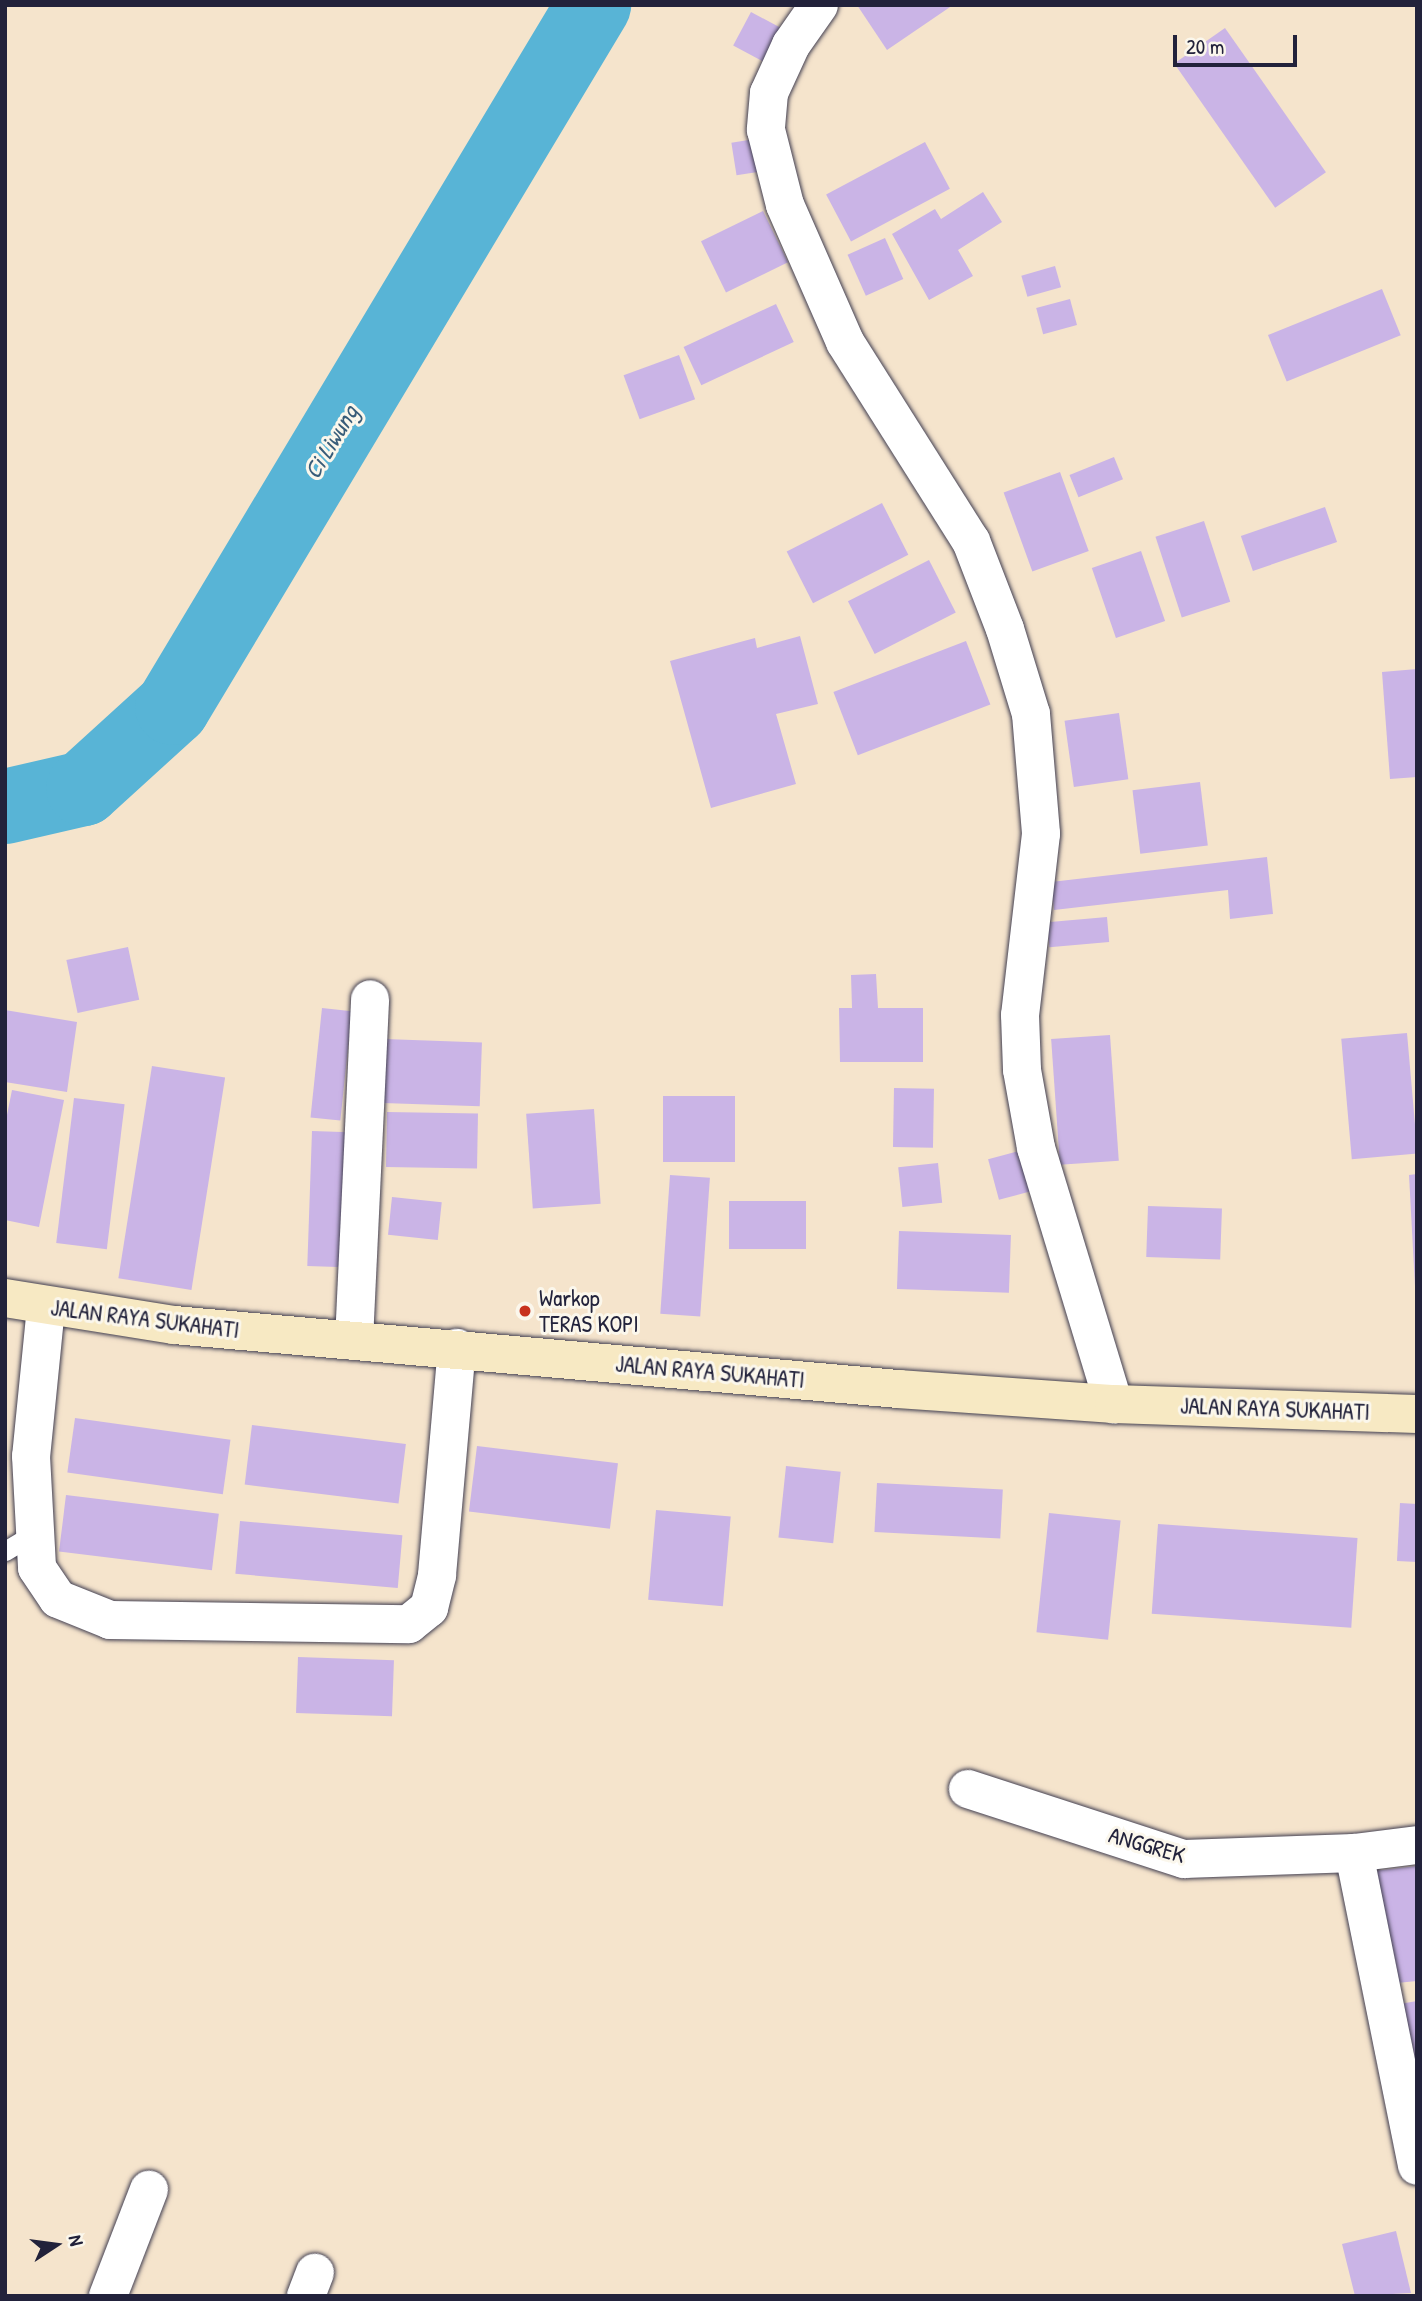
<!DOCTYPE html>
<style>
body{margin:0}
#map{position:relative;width:1422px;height:2301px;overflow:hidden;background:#f5e4cc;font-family:"Patrick Hand",sans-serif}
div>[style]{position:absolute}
.river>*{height:75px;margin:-37.5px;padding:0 37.5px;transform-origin:37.5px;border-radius:37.5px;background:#58b4d6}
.building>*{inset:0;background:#cab4e6;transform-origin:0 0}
.roads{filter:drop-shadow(0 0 2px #423f51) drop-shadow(0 0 2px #423f51)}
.service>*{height:19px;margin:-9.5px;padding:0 9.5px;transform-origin:9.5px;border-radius:9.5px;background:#fff}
.minor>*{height:38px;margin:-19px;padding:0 19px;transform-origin:19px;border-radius:19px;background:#fff}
.secondary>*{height:38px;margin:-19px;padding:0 19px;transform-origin:19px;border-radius:19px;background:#f7e9c3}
.dots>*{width:19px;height:19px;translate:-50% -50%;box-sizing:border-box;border:4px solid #fbf7ec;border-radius:50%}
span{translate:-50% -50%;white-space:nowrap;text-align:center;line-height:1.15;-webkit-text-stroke:6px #fbf7ec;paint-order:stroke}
.poi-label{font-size:23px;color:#22223b}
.left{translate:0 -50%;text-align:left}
.street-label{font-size:23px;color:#22223b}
.water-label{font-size:24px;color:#385c79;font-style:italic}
.frame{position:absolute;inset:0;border:7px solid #22223b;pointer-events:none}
.north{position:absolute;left:21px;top:2210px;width:70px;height:70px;-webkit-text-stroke:5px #fbf7ec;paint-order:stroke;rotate:77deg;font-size:19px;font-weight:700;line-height:28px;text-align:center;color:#22223b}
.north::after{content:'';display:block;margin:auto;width:24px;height:32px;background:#22223b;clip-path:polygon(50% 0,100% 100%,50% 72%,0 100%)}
.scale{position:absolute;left:1173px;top:35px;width:124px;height:32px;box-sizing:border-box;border:4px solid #22223b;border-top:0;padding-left:9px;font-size:21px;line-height:24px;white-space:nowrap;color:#22223b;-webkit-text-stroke:5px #fbf7ec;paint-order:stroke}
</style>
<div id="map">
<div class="river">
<i style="left:5px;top:806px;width:80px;rotate:-13deg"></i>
<i style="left:83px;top:788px;width:120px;rotate:-42.3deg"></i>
<i style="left:172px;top:707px;width:819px;rotate:-59.05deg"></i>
</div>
<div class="building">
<i style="clip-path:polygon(857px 5px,953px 5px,887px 50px)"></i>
<i style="left:751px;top:12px;width:44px;height:38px;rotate:28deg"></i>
<i style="left:1225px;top:28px;width:176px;height:62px;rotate:55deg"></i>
<i style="left:761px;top:138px;width:33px;height:30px;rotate:81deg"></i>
<i style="left:925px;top:142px;width:53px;height:112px;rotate:62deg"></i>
<i style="clip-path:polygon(983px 192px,1002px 222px,958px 250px,973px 276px,929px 300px,892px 234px,935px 209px,941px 219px)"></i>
<i style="left:763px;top:211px;width:57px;height:69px;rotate:64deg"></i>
<i style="left:885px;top:238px;width:45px;height:41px;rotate:66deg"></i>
<i style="left:1055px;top:266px;width:22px;height:35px;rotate:74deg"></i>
<i style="left:1382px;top:289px;width:50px;height:123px;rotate:68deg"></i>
<i style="left:1070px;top:299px;width:27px;height:35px;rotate:75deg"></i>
<i style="left:776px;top:304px;width:42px;height:102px;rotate:65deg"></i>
<i style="left:679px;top:355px;width:47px;height:59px;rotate:70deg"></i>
<i style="left:1114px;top:457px;width:24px;height:48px;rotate:68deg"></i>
<i style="left:1060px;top:472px;width:84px;height:60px;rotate:70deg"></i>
<i style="left:882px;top:503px;width:58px;height:107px;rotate:63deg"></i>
<i style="left:1325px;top:507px;width:37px;height:89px;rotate:71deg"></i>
<i style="left:1204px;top:521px;width:85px;height:51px;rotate:72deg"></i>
<i style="left:1141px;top:551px;width:74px;height:52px;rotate:71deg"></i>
<i style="left:929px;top:560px;width:59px;height:91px;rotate:63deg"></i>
<i style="clip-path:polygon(800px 636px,818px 704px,776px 714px,796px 784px,711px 808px,670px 661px,755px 638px,757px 648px)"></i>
<i style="left:966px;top:641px;width:68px;height:142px;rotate:69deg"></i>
<i style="clip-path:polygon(1417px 669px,1417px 777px,1390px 779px,1382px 672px)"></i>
<i style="left:1119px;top:713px;width:67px;height:55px;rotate:82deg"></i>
<i style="left:1200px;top:782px;width:64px;height:68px;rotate:83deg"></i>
<i style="clip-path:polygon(1267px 857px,1273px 914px,1230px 919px,1228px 890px,1054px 910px,1051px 882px)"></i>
<i style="left:1107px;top:917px;width:25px;height:60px;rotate:85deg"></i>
<i style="left:128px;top:947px;width:54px;height:63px;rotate:78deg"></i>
<i style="clip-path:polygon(876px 974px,878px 1008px,923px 1008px,923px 1062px,840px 1062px,839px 1008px,852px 1008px,851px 975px)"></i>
<i style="left:322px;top:1008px;width:30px;height:110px;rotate:6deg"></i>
<i style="clip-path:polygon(5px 1010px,77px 1022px,67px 1092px,5px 1082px)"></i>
<i style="left:1407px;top:1033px;width:121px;height:66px;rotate:85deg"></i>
<i style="left:1110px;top:1035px;width:126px;height:59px;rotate:86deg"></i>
<i style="left:385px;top:1039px;width:97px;height:64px;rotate:2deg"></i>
<i style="left:152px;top:1066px;width:74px;height:215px;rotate:9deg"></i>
<i style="left:894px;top:1088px;width:40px;height:59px;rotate:1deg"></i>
<i style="clip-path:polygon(12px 1090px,64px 1100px,39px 1227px,5px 1220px,5px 1125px)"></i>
<i style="left:663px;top:1096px;width:72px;height:66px"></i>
<i style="left:74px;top:1098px;width:51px;height:146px;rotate:7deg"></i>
<i style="left:594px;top:1109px;width:95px;height:68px;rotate:86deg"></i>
<i style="left:387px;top:1112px;width:91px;height:55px;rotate:1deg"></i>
<i style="left:312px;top:1131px;width:38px;height:135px;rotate:2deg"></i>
<i style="left:1019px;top:1151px;width:42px;height:32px;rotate:75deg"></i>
<i style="left:938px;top:1163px;width:40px;height:40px;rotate:84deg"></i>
<i style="clip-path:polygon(1417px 1174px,1417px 1286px,1415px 1286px,1409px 1175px)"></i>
<i style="left:670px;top:1175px;width:40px;height:139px;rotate:4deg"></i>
<i style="left:392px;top:1197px;width:50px;height:38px;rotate:6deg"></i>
<i style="left:729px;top:1201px;width:77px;height:48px"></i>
<i style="left:1148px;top:1206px;width:74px;height:51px;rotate:2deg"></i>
<i style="left:899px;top:1231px;width:112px;height:58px;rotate:2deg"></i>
<i style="left:75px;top:1418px;width:157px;height:55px;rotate:8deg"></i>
<i style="left:252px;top:1425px;width:155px;height:60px;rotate:7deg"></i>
<i style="left:477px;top:1446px;width:142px;height:66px;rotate:7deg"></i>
<i style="left:786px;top:1466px;width:55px;height:72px;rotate:6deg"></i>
<i style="left:877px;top:1483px;width:126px;height:49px;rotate:3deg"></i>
<i style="left:66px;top:1495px;width:154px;height:57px;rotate:7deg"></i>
<i style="clip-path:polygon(1400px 1503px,1417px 1504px,1417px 1562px,1397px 1561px)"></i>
<i style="left:656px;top:1510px;width:75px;height:90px;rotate:5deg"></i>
<i style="left:1049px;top:1513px;width:72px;height:120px;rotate:6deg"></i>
<i style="left:240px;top:1521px;width:163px;height:53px;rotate:5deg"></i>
<i style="left:1158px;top:1524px;width:200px;height:90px;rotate:4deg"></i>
<i style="left:298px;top:1657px;width:96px;height:56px;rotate:2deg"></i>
<i style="clip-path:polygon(1417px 1866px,1417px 1981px,1387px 1984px,1373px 1871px)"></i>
<i style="clip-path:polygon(1417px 2001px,1417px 2079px,1394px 2005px)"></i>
<i style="clip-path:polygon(1396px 2231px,1411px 2293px,1355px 2296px,1342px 2244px)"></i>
</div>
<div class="roads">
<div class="service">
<i style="left:5px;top:1551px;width:33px;rotate:-31deg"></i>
</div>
<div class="minor">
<i style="left:819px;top:5px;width:49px;rotate:125deg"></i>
<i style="left:791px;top:45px;width:53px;rotate:114.6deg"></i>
<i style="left:769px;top:93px;width:37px;rotate:95deg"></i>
<i style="left:766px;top:130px;width:77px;rotate:75.8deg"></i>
<i style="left:785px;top:205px;width:150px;rotate:66.3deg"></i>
<i style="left:845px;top:342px;width:236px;rotate:57.7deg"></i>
<i style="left:971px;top:541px;width:94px;rotate:68.9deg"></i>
<i style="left:1005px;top:629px;width:89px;rotate:73deg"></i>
<i style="left:1031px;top:714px;width:120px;rotate:85.2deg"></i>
<i style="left:1041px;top:834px;width:182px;rotate:96.6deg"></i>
<i style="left:1020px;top:1015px;width:55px;rotate:87.9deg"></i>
<i style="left:1022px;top:1070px;width:79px;rotate:79.8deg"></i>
<i style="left:1036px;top:1148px;width:268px;rotate:73.1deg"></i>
<i style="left:46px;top:1307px;width:150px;rotate:95.7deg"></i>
<i style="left:31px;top:1456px;width:112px;rotate:86.9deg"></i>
<i style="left:37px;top:1568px;width:37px;rotate:56deg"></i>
<i style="left:58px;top:1599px;width:56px;rotate:22deg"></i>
<i style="left:110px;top:1620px;width:299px;rotate:0.8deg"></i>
<i style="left:409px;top:1624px;width:26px;rotate:-39deg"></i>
<i style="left:429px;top:1608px;width:34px;rotate:-76deg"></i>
<i style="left:437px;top:1575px;width:228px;rotate:-85deg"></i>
<i style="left:354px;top:1341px;width:342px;rotate:-87.3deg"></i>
<i style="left:968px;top:1789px;width:227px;rotate:18deg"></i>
<i style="left:1184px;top:1859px;width:170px;rotate:-2deg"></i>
<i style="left:1354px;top:1853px;width:64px;rotate:-7.2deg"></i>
<i style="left:1354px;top:1853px;width:319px;rotate:78.6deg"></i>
<i style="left:108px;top:2296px;width:114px;rotate:-68.9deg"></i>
<i style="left:306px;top:2296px;width:25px;rotate:-69deg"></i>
</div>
<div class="secondary">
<i style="left:5px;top:1298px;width:171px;rotate:9.1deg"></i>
<i style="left:174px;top:1325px;width:727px;rotate:5.05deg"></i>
<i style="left:898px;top:1389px;width:217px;rotate:4deg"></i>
<i style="left:1114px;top:1404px;width:303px;rotate:1.9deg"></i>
</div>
</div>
<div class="dots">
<i style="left:525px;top:1311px;background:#c8321e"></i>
</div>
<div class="poi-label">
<span class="left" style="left:539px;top:1311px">Warkop<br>TERAS KOPI</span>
</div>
<div class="street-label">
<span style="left:145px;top:1319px;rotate:7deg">JALAN RAYA SUKAHATI</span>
<span style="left:710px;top:1372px;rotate:5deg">JALAN RAYA SUKAHATI</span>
<span style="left:1275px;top:1409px;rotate:2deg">JALAN RAYA SUKAHATI</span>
<span style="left:1147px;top:1845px;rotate:16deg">ANGGREK</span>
</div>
<div class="water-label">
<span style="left:331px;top:442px;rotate:-59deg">Ci Liwung</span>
</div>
<div class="frame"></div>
<div class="north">N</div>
<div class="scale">20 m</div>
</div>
